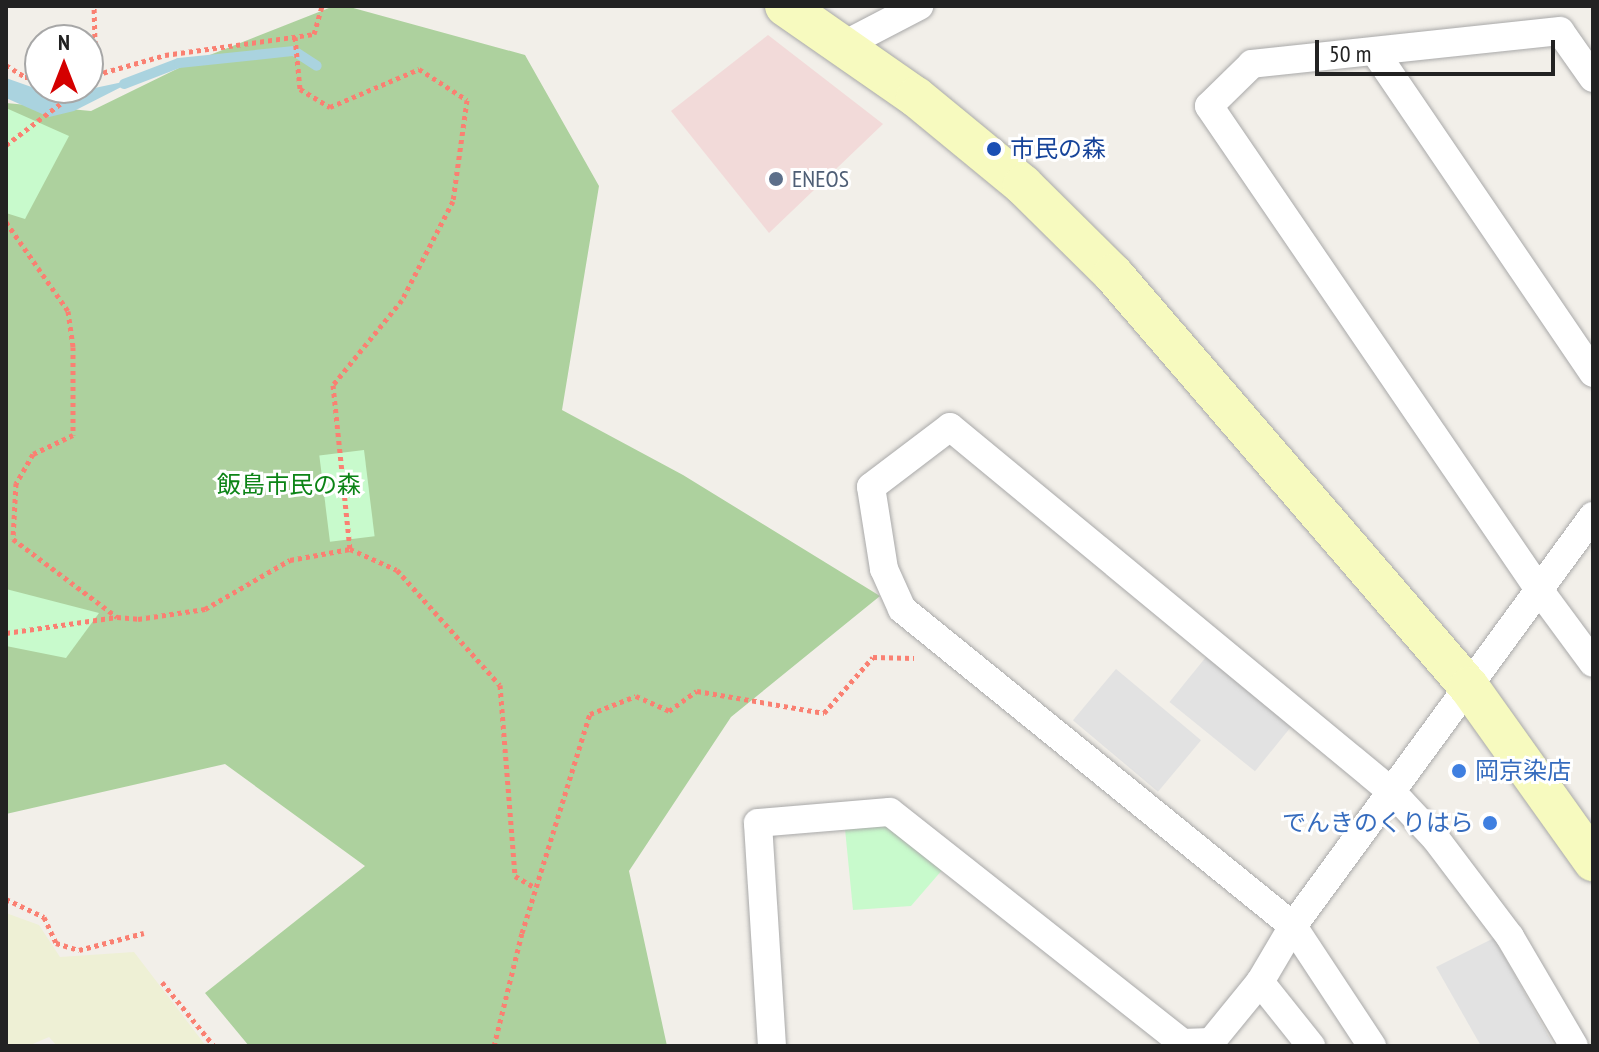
<!DOCTYPE html>
<meta charset="utf-8">
<style>
body{margin:0}
#map{position:relative;width:1599px;height:1052px;overflow:hidden;background:#f2efe9;font-family:"PT Sans Narrow","Noto Sans JP",sans-serif}
div>[style]{position:absolute}
.commercial>*{inset:0;background:#f2dad9}
.farmland>*{inset:0;background:#eef0d5}
.forest>*{inset:0;background:#add19e}
.park>*{inset:0;background:#c8facc;transform-origin:0 0}
.parking>*{inset:0;background:#e2e2e2;transform-origin:0 0}
.water>*{inset:0;background:#aad3df}
.stream>*{height:10px;margin:-5px;padding:0 5px;transform-origin:5px;border-radius:5px;background:#aad3df}
.path>*{height:5px;margin-top:-2.5px;transform-origin:0;background:repeating-linear-gradient(90deg,#fa8072 0 4px,transparent 0 8px)}
.roads{filter:drop-shadow(0 0 2px #a9a9a9) drop-shadow(0 0 2px #a9a9a9)}
.street>*{height:28px;margin:-14px;padding:0 14px;transform-origin:14px;border-radius:14px;background:#fff}
.secondary>*{height:40px;margin:-20px;padding:0 20px;transform-origin:20px;border-radius:20px;background:#f7fabf}
.dots>*{width:22px;height:22px;translate:-50% -50%;box-sizing:border-box;border:4px solid #fff;border-radius:50%}
span{translate:-50% -50%;white-space:nowrap;text-align:center;line-height:1.15;-webkit-text-stroke:6px #fff;paint-order:stroke}
.transit-label{font-size:24px;color:#164399}
.left{translate:0 -50%;text-align:left}
.service-label{font-size:24px;color:#4e5e75}
.park-label{font-size:24px;color:#0c8416}
.shop-label{font-size:24px;color:#366cbe}
.right{translate:-100% -50%;text-align:right}
.frame{position:absolute;inset:0;border:8px solid #222;pointer-events:none}
.north{position:absolute;left:24px;top:24px;width:80px;height:80px;box-sizing:border-box;background:#fff;border:2px solid #a7a7a7;border-radius:50%;rotate:0deg;font-size:22px;font-weight:700;line-height:32px;text-align:center;color:#222}
.north::after{content:'';display:block;margin:auto;width:28px;height:36px;background:#d40000;clip-path:polygon(50% 0,100% 100%,50% 72%,0 100%)}
.scale{position:absolute;left:1315px;top:40px;width:240px;height:36px;box-sizing:border-box;border:4px solid #222;border-top:0;padding-left:10px;font-size:24px;line-height:28px;white-space:nowrap;color:#222;-webkit-text-stroke:6px #fff;paint-order:stroke}
</style>
<div id="map">
<div class="commercial">
<i style="clip-path:polygon(768px 35px,883px 124px,769px 233px,671px 111px)"></i>
</div>
<div class="farmland">
<i style="clip-path:polygon(6px 913px,39px 925px,60px 957px,134px 952px,206px 1046px,57px 1046px,49px 1037px,28px 1046px,6px 1046px)"></i>
</div>
<div class="forest">
<i style="clip-path:polygon(334px 6px,346px 6px,525px 55px,599px 186px,562px 410px,683px 475px,880px 596px,731px 717px,629px 871px,667px 1046px,249px 1046px,205px 993px,365px 866px,225px 764px,6px 814px,6px 103px,91px 111px,187px 64px)"></i>
</div>
<div class="park">
<i style="clip-path:polygon(6px 108px,69px 136px,25px 219px,6px 213px)"></i>
<i style="left:364px;top:450px;width:87px;height:45px;rotate:83deg"></i>
<i style="clip-path:polygon(6px 589px,99px 613px,66px 658px,6px 646px)"></i>
<i style="clip-path:polygon(884px 824px,943px 869px,911px 906px,853px 910px,845px 829px)"></i>
</div>
<div class="parking">
<i style="left:1206px;top:657px;width:110px;height:58px;rotate:39deg"></i>
<i style="left:1116px;top:669px;width:111px;height:67px;rotate:40deg"></i>
<i style="clip-path:polygon(1494px 938px,1554px 1046px,1481px 1046px,1436px 967px)"></i>
</div>
<div class="water">
<i style="clip-path:polygon(6px 78px,57px 96px,137px 79px,74px 111px,49px 117px,6px 98px)"></i>
</div>
<div class="stream">
<i style="left:124px;top:84px;width:59px;rotate:-20.9deg"></i>
<i style="left:179px;top:63px;width:116px;rotate:-6deg"></i>
<i style="left:294px;top:51px;width:27px;rotate:33deg"></i>
</div>
<div class="path">
<i style="left:295px;top:37px;width:52px;rotate:84.5deg"></i>
<i style="left:300px;top:89px;width:35px;rotate:31deg"></i>
<i style="left:330px;top:107px;width:97px;rotate:-23.1deg"></i>
<i style="left:419px;top:69px;width:57px;rotate:32.9deg"></i>
<i style="left:467px;top:100px;width:102px;rotate:97.9deg"></i>
<i style="left:453px;top:201px;width:111px;rotate:117.3deg"></i>
<i style="left:402px;top:300px;width:109px;rotate:129.1deg"></i>
<i style="left:333px;top:385px;width:165px;rotate:84.1deg"></i>
<i style="left:6px;top:65px;width:22px;rotate:32deg"></i>
<i style="left:25px;top:77px;width:15px"></i>
<i style="left:88px;top:77px;width:80px;rotate:-15.9deg"></i>
<i style="left:165px;top:55px;width:150px;rotate:-8deg"></i>
<i style="left:314px;top:34px;width:29px;rotate:-74deg"></i>
<i style="left:88px;top:83px;width:10px;rotate:-37deg"></i>
<i style="left:96px;top:77px;width:71px;rotate:-91.6deg"></i>
<i style="left:6px;top:145px;width:94px;rotate:-37.2deg"></i>
<i style="left:6px;top:222px;width:108px;rotate:55.1deg"></i>
<i style="left:68px;top:311px;width:36px;rotate:82deg"></i>
<i style="left:73px;top:347px;width:88px;rotate:90deg"></i>
<i style="left:73px;top:435px;width:44px;rotate:154.6deg"></i>
<i style="left:33px;top:454px;width:34px;rotate:120deg"></i>
<i style="left:16px;top:483px;width:56px;rotate:93.1deg"></i>
<i style="left:13px;top:539px;width:130px;rotate:36.9deg"></i>
<i style="left:117px;top:617px;width:21px;rotate:5deg"></i>
<i style="left:138px;top:619px;width:68px;rotate:-8.5deg"></i>
<i style="left:205px;top:609px;width:98px;rotate:-30deg"></i>
<i style="left:290px;top:560px;width:61px;rotate:-10.4deg"></i>
<i style="left:350px;top:549px;width:51px;rotate:24.1deg"></i>
<i style="left:397px;top:570px;width:154px;rotate:48.2deg"></i>
<i style="left:500px;top:685px;width:192px;rotate:85.5deg"></i>
<i style="left:515px;top:876px;width:24px;rotate:30deg"></i>
<i style="left:6px;top:633px;width:112px;rotate:-8.2deg"></i>
<i style="left:6px;top:899px;width:42px;rotate:25.3deg"></i>
<i style="left:44px;top:917px;width:29px;rotate:65deg"></i>
<i style="left:56px;top:943px;width:24px;rotate:17deg"></i>
<i style="left:79px;top:950px;width:67px;rotate:-14.7deg"></i>
<i style="left:162px;top:982px;width:82px;rotate:50.9deg"></i>
<i style="left:494px;top:1046px;width:116px;rotate:-76.1deg"></i>
<i style="left:522px;top:933px;width:229px;rotate:-72.8deg"></i>
<i style="left:590px;top:714px;width:49px;rotate:-21.4deg"></i>
<i style="left:636px;top:696px;width:36px;rotate:24deg"></i>
<i style="left:669px;top:711px;width:34px;rotate:-36deg"></i>
<i style="left:697px;top:691px;width:129px;rotate:9.8deg"></i>
<i style="left:824px;top:713px;width:74px;rotate:-48.8deg"></i>
<i style="left:873px;top:657px;width:41px;rotate:1.4deg"></i>
</div>
<div class="roads">
<div class="street">
<i style="left:844px;top:45px;width:85px;rotate:-27.5deg"></i>
<i style="left:1375px;top:52px;width:388px;rotate:55.8deg"></i>
<i style="left:1593px;top:78px;width:57px;rotate:-125.1deg"></i>
<i style="left:1560px;top:31px;width:310px;rotate:173.9deg"></i>
<i style="left:1252px;top:64px;width:60px;rotate:135.7deg"></i>
<i style="left:1209px;top:106px;width:587px;rotate:55.69deg"></i>
<i style="left:1540px;top:591px;width:89px;rotate:53.6deg"></i>
<i style="left:1260px;top:982px;width:82px;rotate:51.4deg"></i>
<i style="left:772px;top:1046px;width:223px;rotate:-93.6deg"></i>
<i style="left:758px;top:823px;width:132px;rotate:-4.8deg"></i>
<i style="left:890px;top:812px;width:372px;rotate:38.3deg"></i>
<i style="left:1182px;top:1043px;width:29px;rotate:-2deg"></i>
<i style="left:1211px;top:1042px;width:77px;rotate:-50.8deg"></i>
<i style="left:1260px;top:982px;width:65px;rotate:-59.5deg"></i>
<i style="left:1293px;top:926px;width:508px;rotate:-53.81deg"></i>
<i style="left:1372px;top:1046px;width:144px;rotate:-123.4deg"></i>
<i style="left:1293px;top:926px;width:503px;rotate:-140.97deg"></i>
<i style="left:902px;top:609px;width:44px;rotate:-114.2deg"></i>
<i style="left:884px;top:569px;width:83px;rotate:-99deg"></i>
<i style="left:871px;top:487px;width:99px;rotate:-37.2deg"></i>
<i style="left:950px;top:427px;width:573px;rotate:39.55deg"></i>
<i style="left:1392px;top:792px;width:64px;rotate:46.9deg"></i>
<i style="left:1436px;top:839px;width:123px;rotate:52.9deg"></i>
<i style="left:1510px;top:937px;width:126px;rotate:59.6deg"></i>
</div>
<div class="secondary">
<i style="left:785px;top:6px;width:160px;rotate:34.8deg"></i>
<i style="left:916px;top:97px;width:139px;rotate:39.4deg"></i>
<i style="left:1023px;top:185px;width:127px;rotate:44.7deg"></i>
<i style="left:1113px;top:274px;width:545px;rotate:49.24deg"></i>
<i style="left:1469px;top:687px;width:214px;rotate:54.5deg"></i>
</div>
</div>
<div class="dots">
<i style="left:994px;top:149px;background:#1a4fb4"></i>
<i style="left:776px;top:179px;background:#5c6f8a"></i>
<i style="left:1459px;top:771px;background:#3f7fe0"></i>
<i style="left:1490px;top:823px;background:#3f7fe0"></i>
</div>
<div class="transit-label">
<span class="left" style="left:1010px;top:149px">市民の森</span>
</div>
<div class="service-label">
<span class="left" style="left:792px;top:179px">ENEOS</span>
</div>
<div class="park-label">
<span style="left:289px;top:485px">飯島市民の森</span>
</div>
<div class="shop-label">
<span class="left" style="left:1475px;top:771px">岡京染店</span>
<span class="right" style="left:1474px;top:823px">でんきのくりはら</span>
</div>
<div class="frame"></div>
<div class="north">N</div>
<div class="scale">50 m</div>
</div>
